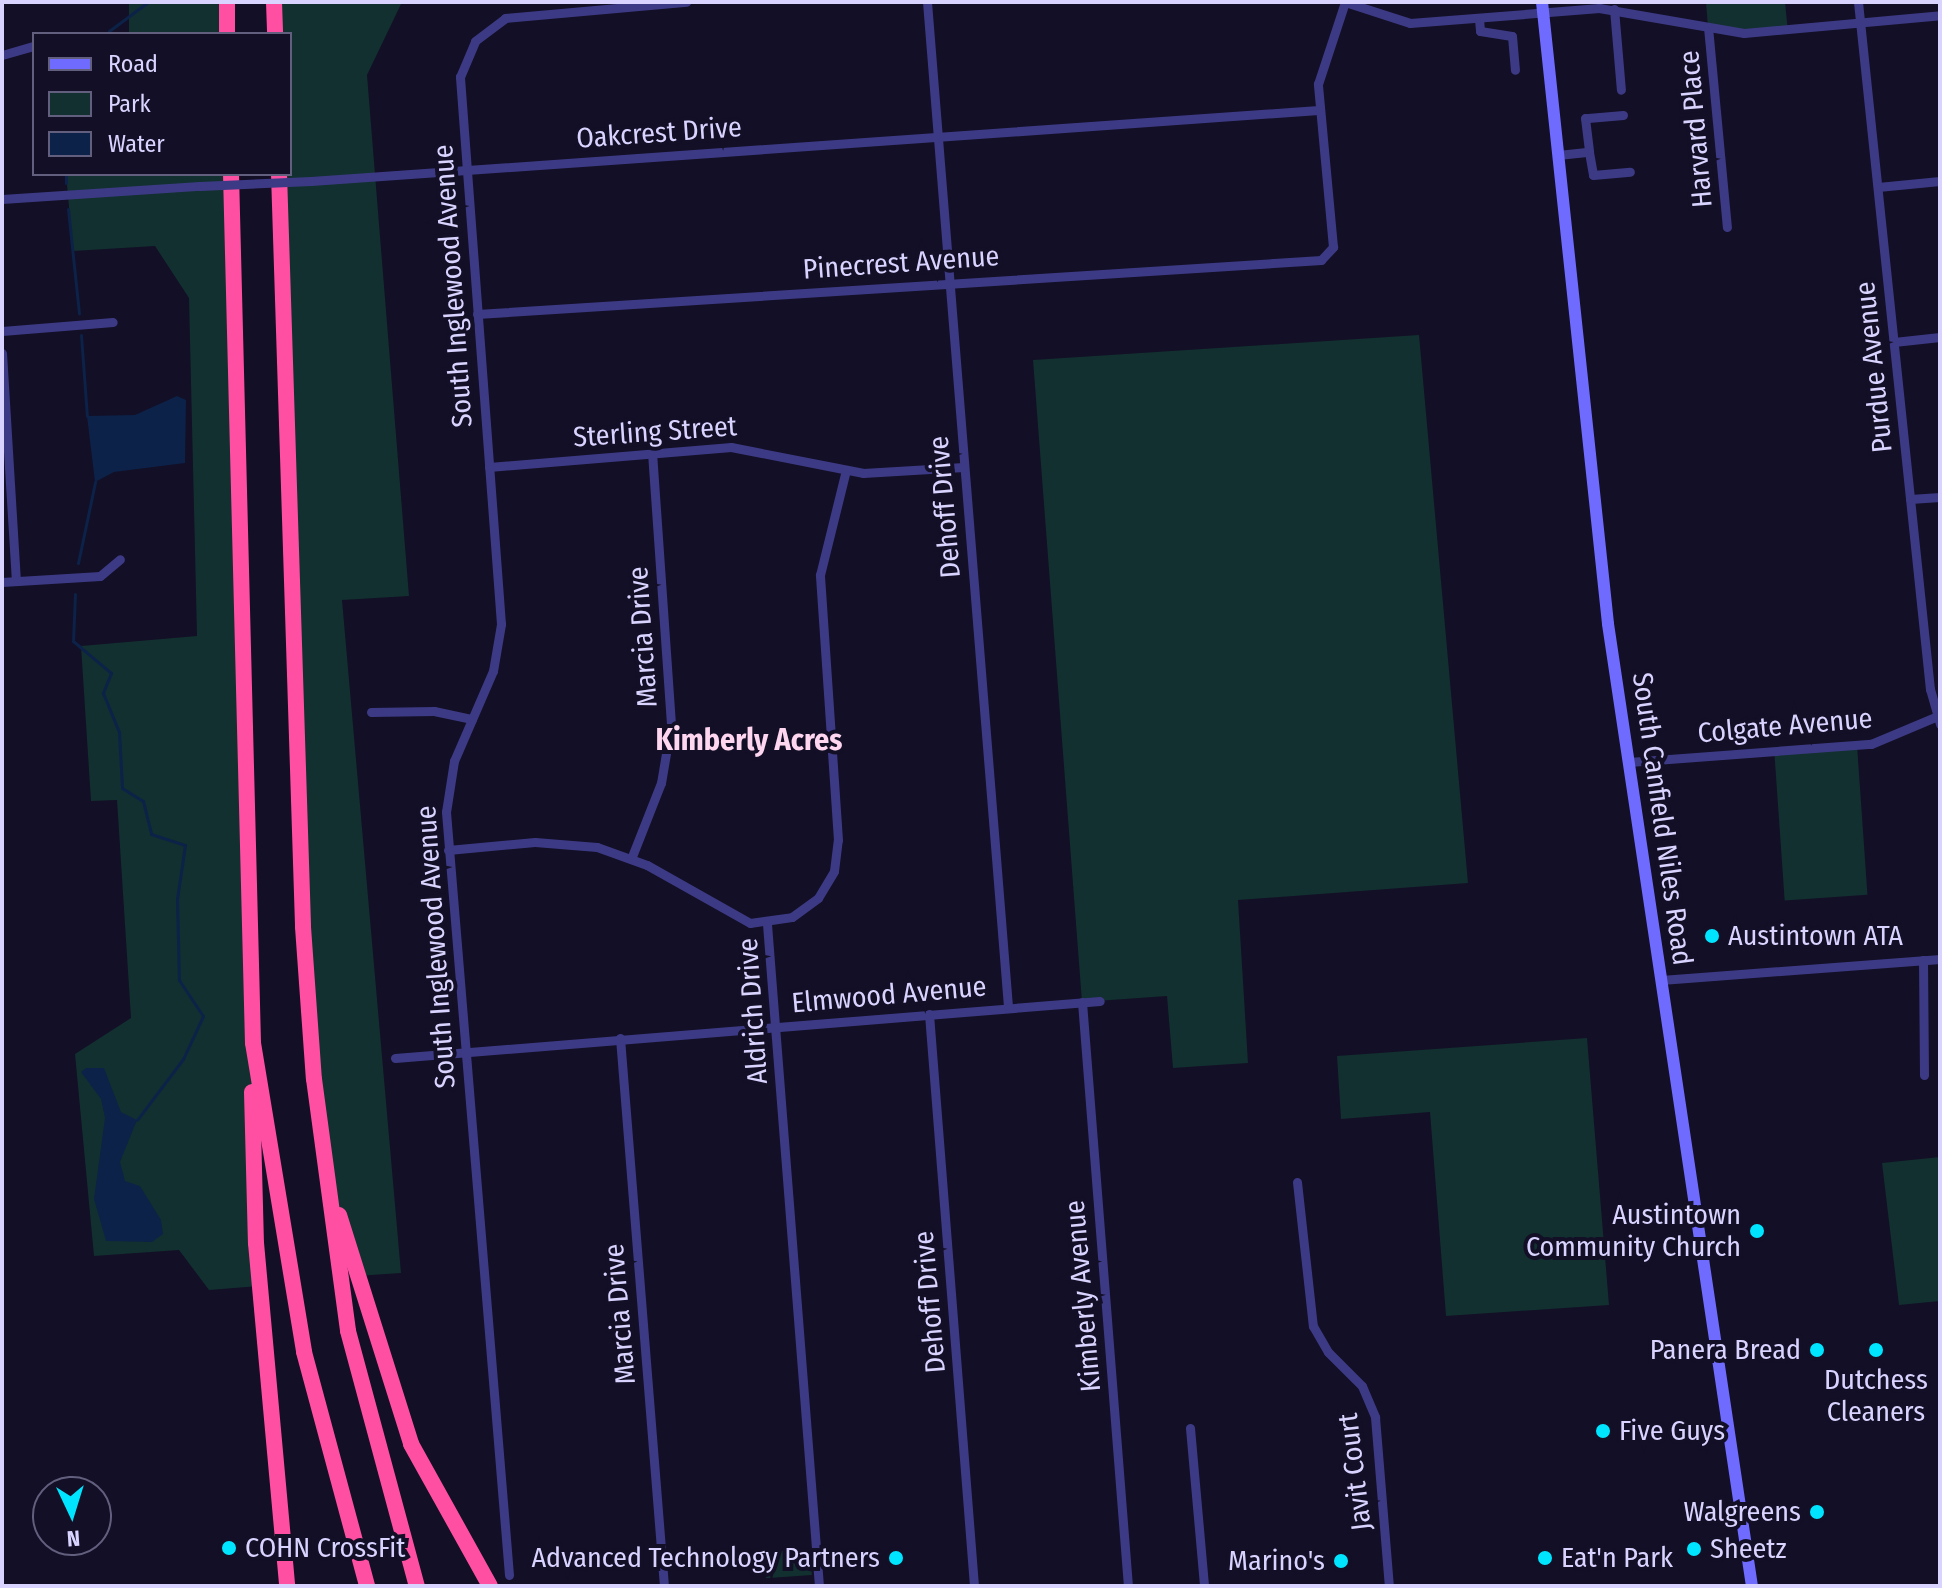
<!DOCTYPE html>
<style>
body{margin:0}
#map{position:relative;width:1942px;height:1588px;overflow:hidden;background:#130f26;font-family:"Fira Sans Condensed",sans-serif}
div>[style]{position:absolute}
.green>*{inset:0;background:#12302f;transform-origin:0 0}
.water>*{inset:0;background:#0c2248}
.stream>*{height:3px;margin:-1.5px;padding:0 1.5px;transform-origin:1.5px;border-radius:1.5px;background:#0c2248}
.street>*{height:9px;margin:-4.5px;padding:0 4.5px;transform-origin:4.5px;border-radius:4.5px;background:#3d3a85}
.secondary>*{height:12px;margin:-6px;padding:0 6px;transform-origin:6px;border-radius:6px;background:#6f6bff}
.highway>*{height:16px;margin:-8px;padding:0 8px;transform-origin:8px;border-radius:8px;background:#ff4fa3}
.street-bridge>*{height:9px;margin:-4.5px;padding:0 4.5px;transform-origin:4.5px;border-radius:4.5px;background:#3d3a85}
.dots>*{width:22px;height:22px;translate:-50% -50%;box-sizing:border-box;border:4px solid #130f26;border-radius:50%}
span{translate:-50% -50%;white-space:nowrap;text-align:center;line-height:1.15;-webkit-text-stroke:8px #130f26;paint-order:stroke}
.street-label{font-size:28px;color:#d9d4ff}
.poi-label{font-size:28px;color:#d9d4ff}
.left{translate:0 -50%;text-align:left}
.right{translate:-100% -50%;text-align:right}
.neighbourhood-label{font-size:30px;color:#ffd6f0;font-weight:700}
.frame{position:absolute;inset:0;border:4px solid #d9d4ff;pointer-events:none}
.legend{position:absolute;left:32px;top:32px;width:260px;height:144px;box-sizing:border-box;background:#130f26;border:2px solid #625e7d;margin:0;padding:10px 14px;list-style:none;font-size:24px;color:#d9d4ff}
.legend li{display:flex;align-items:center;gap:16px;height:40px}
.legend b{width:40px;border:2px solid #625e7d}
.north{position:absolute;left:32px;top:1476px;width:80px;height:80px;box-sizing:border-box;background:#130f26;border:2px solid #625e7d;border-radius:50%;rotate:176deg;font-size:22px;font-weight:700;line-height:32px;text-align:center;color:#d9d4ff}
.north::after{content:'';display:block;margin:auto;width:28px;height:36px;background:#00e5ff;clip-path:polygon(50% 0,100% 100%,50% 72%,0 100%)}
</style>
<div id="map">
<div class="green">
<i style="left:129px;top:2px;width:98px;height:32px"></i>
<i style="clip-path:polygon(274px 2px,402px 2px,367px 75px,409px 596px,342px 600px,401px 1273px,356px 1276px,326px 1171px,314px 1079px,279px 174px,290px 174px,290px 34px,275px 34px)"></i>
<i style="clip-path:polygon(1706px 2px,1785px 2px,1788px 32px,1708px 27px)"></i>
<i style="clip-path:polygon(66px 174px,231px 174px,260px 1286px,209px 1290px,179px 1250px,94px 1256px,75px 1054px,131px 1018px,117px 800px,91px 801px,81px 646px,197px 636px,189px 298px,155px 246px,73px 251px)"></i>
<i style="clip-path:polygon(1419px 335px,1468px 883px,1238px 900px,1248px 1063px,1173px 1068px,1167px 996px,1082px 1002px,1033px 360px)"></i>
<i style="left:1857px;top:745px;width:150px;height:83px;rotate:86deg"></i>
<i style="clip-path:polygon(1587px 1038px,1609px 1305px,1446px 1316px,1430px 1112px,1341px 1119px,1337px 1056px)"></i>
<i style="clip-path:polygon(1940px 1157px,1940px 1301px,1899px 1305px,1882px 1163px)"></i>
<i style="left:810px;top:1549px;width:26px;height:46px;rotate:86deg"></i>
</div>
<div class="water">
<i style="clip-path:polygon(177px 396px,186px 400px,185px 463px,114px 472px,95px 482px,87px 416px,135px 415px)"></i>
<i style="clip-path:polygon(86px 1068px,104px 1068px,121px 1112px,137px 1120px,120px 1162px,125px 1181px,140px 1186px,161px 1220px,163px 1234px,152px 1242px,106px 1241px,94px 1199px,105px 1118px,101px 1099px,81px 1072px)"></i>
</div>
<div class="stream">
<i style="left:109px;top:31px;width:49px;rotate:-36.6deg"></i>
<i style="left:66px;top:174px;width:9px;rotate:90deg"></i>
<i style="left:68px;top:209px;width:105px;rotate:84deg"></i>
<i style="left:81px;top:335px;width:81px;rotate:85.8deg"></i>
<i style="left:78px;top:563px;width:83px;rotate:-78.1deg"></i>
<i style="left:75px;top:594px;width:47px;rotate:92.4deg"></i>
<i style="left:73px;top:641px;width:50px;rotate:40.1deg"></i>
<i style="left:111px;top:673px;width:22px;rotate:112deg"></i>
<i style="left:103px;top:693px;width:42px;rotate:67.7deg"></i>
<i style="left:119px;top:732px;width:56px;rotate:86.9deg"></i>
<i style="left:122px;top:788px;width:25px;rotate:32deg"></i>
<i style="left:143px;top:801px;width:34px;rotate:76deg"></i>
<i style="left:151px;top:834px;width:36px;rotate:18deg"></i>
<i style="left:185px;top:845px;width:55px;rotate:98.4deg"></i>
<i style="left:177px;top:899px;width:81px;rotate:88.6deg"></i>
<i style="left:179px;top:980px;width:43px;rotate:56.3deg"></i>
<i style="left:203px;top:1016px;width:47px;rotate:114.9deg"></i>
<i style="left:183px;top:1059px;width:76px;rotate:127deg"></i>
</div>
<div class="street">
<i style="left:927px;top:2px;width:1008px;rotate:85.39deg"></i>
<i style="left:1345px;top:2px;width:68px;rotate:17.9deg"></i>
<i style="left:1410px;top:23px;width:190px;rotate:-4.5deg"></i>
<i style="left:1599px;top:8px;width:147px;rotate:9.8deg"></i>
<i style="left:1744px;top:33px;width:197px;rotate:-5.2deg"></i>
<i style="left:1858px;top:2px;width:691px;rotate:84.02deg"></i>
<i style="left:1930px;top:689px;width:37px;rotate:74deg"></i>
<i style="left:1614px;top:9px;width:81px;rotate:85.1deg"></i>
<i style="left:1479px;top:19px;width:12px;rotate:85deg"></i>
<i style="left:1480px;top:31px;width:32px;rotate:9deg"></i>
<i style="left:1512px;top:36px;width:34px;rotate:85deg"></i>
<i style="left:1708px;top:27px;width:201px;rotate:84.6deg"></i>
<i style="left:2px;top:55px;width:33px;rotate:-16deg"></i>
<i style="left:1623px;top:115px;width:38px;rotate:175deg"></i>
<i style="left:1585px;top:118px;width:34px;rotate:83deg"></i>
<i style="left:1589px;top:152px;width:23px;rotate:80deg"></i>
<i style="left:1593px;top:175px;width:37px;rotate:-5deg"></i>
<i style="left:1558px;top:155px;width:31px;rotate:-6deg"></i>
<i style="left:311px;top:181px;width:1010px;rotate:-4.03deg"></i>
<i style="left:1878px;top:187px;width:62px;rotate:-5.5deg"></i>
<i style="left:2px;top:199px;width:198px;rotate:-3.8deg"></i>
<i style="left:477px;top:314px;width:846px;rotate:-3.66deg"></i>
<i style="left:1321px;top:260px;width:18px;rotate:-47deg"></i>
<i style="left:1333px;top:247px;width:164px;rotate:-95.3deg"></i>
<i style="left:1318px;top:84px;width:86px;rotate:-71.8deg"></i>
<i style="left:2px;top:331px;width:111px;rotate:-4.6deg"></i>
<i style="left:1894px;top:342px;width:46px;rotate:-6.2deg"></i>
<i style="left:2px;top:353px;width:228px;rotate:86.5deg"></i>
<i style="left:489px;top:467px;width:243px;rotate:-4.7deg"></i>
<i style="left:731px;top:447px;width:135px;rotate:11.1deg"></i>
<i style="left:863px;top:473px;width:101px;rotate:-3.4deg"></i>
<i style="left:1910px;top:499px;width:30px;rotate:-4deg"></i>
<i style="left:2px;top:582px;width:98px;rotate:-3.5deg"></i>
<i style="left:100px;top:576px;width:26px;rotate:-40deg"></i>
<i style="left:371px;top:712px;width:63px;rotate:-0.9deg"></i>
<i style="left:434px;top:711px;width:39px;rotate:12deg"></i>
<i style="left:1629px;top:762px;width:243px;rotate:-4.3deg"></i>
<i style="left:1871px;top:744px;width:75px;rotate:-22.8deg"></i>
<i style="left:448px;top:850px;width:87px;rotate:-5.3deg"></i>
<i style="left:535px;top:842px;width:62px;rotate:4.6deg"></i>
<i style="left:597px;top:847px;width:53px;rotate:19.8deg"></i>
<i style="left:647px;top:865px;width:118px;rotate:29.4deg"></i>
<i style="left:750px;top:923px;width:42px;rotate:-8.1deg"></i>
<i style="left:792px;top:917px;width:32px;rotate:-36deg"></i>
<i style="left:818px;top:898px;width:31px;rotate:-59deg"></i>
<i style="left:834px;top:871px;width:31px;rotate:-83deg"></i>
<i style="left:838px;top:840px;width:266px;rotate:-93.9deg"></i>
<i style="left:820px;top:575px;width:108px;rotate:-76.1deg"></i>
<i style="left:631px;top:859px;width:82px;rotate:-68.5deg"></i>
<i style="left:661px;top:783px;width:60px;rotate:-80.4deg"></i>
<i style="left:671px;top:724px;width:271px;rotate:-94deg"></i>
<i style="left:767px;top:924px;width:664px;rotate:85.51deg"></i>
<i style="left:1923px;top:960px;width:115px;rotate:89.5deg"></i>
<i style="left:1661px;top:980px;width:280px;rotate:-4.3deg"></i>
<i style="left:1082px;top:1002px;width:586px;rotate:85.5deg"></i>
<i style="left:929px;top:1014px;width:574px;rotate:85.5deg"></i>
<i style="left:620px;top:1038px;width:550px;rotate:85.41deg"></i>
<i style="left:395px;top:1058px;width:707px;rotate:-4.62deg"></i>
<i style="left:1297px;top:1182px;width:145px;rotate:83.7deg"></i>
<i style="left:1313px;top:1326px;width:30px;rotate:60deg"></i>
<i style="left:1328px;top:1352px;width:48px;rotate:45deg"></i>
<i style="left:1362px;top:1386px;width:34px;rotate:67deg"></i>
<i style="left:1375px;top:1417px;width:170px;rotate:85.3deg"></i>
<i style="left:1190px;top:1428px;width:159px;rotate:84.9deg"></i>
<i style="left:509px;top:1575px;width:766px;rotate:-94.72deg"></i>
<i style="left:446px;top:812px;width:52px;rotate:-81.1deg"></i>
<i style="left:454px;top:761px;width:98px;rotate:-66.6deg"></i>
<i style="left:493px;top:671px;width:48px;rotate:-80.3deg"></i>
<i style="left:501px;top:624px;width:549px;rotate:-94.29deg"></i>
<i style="left:460px;top:77px;width:39px;rotate:-67deg"></i>
<i style="left:475px;top:41px;width:38px;rotate:-37deg"></i>
<i style="left:505px;top:18px;width:182px;rotate:-5.1deg"></i>
</div>
<div class="secondary">
<i style="left:1542px;top:2px;width:625px;rotate:83.94deg"></i>
<i style="left:1608px;top:624px;width:973px;rotate:81.49deg"></i>
</div>
<div class="highway">
<i style="left:227px;top:2px;width:32px;rotate:90deg"></i>
<i style="left:274px;top:2px;width:32px;rotate:88deg"></i>
<i style="left:231px;top:174px;width:869px;rotate:88.55deg"></i>
<i style="left:253px;top:1043px;width:313px;rotate:80.6deg"></i>
<i style="left:304px;top:1352px;width:242px;rotate:74.9deg"></i>
<i style="left:279px;top:174px;width:753px;rotate:88.17deg"></i>
<i style="left:303px;top:927px;width:152px;rotate:85.9deg"></i>
<i style="left:314px;top:1079px;width:254px;rotate:82.3deg"></i>
<i style="left:348px;top:1331px;width:264px;rotate:74.9deg"></i>
<i style="left:252px;top:1092px;width:151px;rotate:88.5deg"></i>
<i style="left:256px;top:1243px;width:344px;rotate:84.8deg"></i>
<i style="left:339px;top:1215px;width:240px;rotate:72.5deg"></i>
<i style="left:411px;top:1444px;width:162px;rotate:60.9deg"></i>
</div>
<div class="street-bridge">
<i style="left:200px;top:186px;width:111px;rotate:-2.6deg"></i>
</div>
<div class="dots">
<i style="left:1712px;top:936px;background:#00e5ff"></i>
<i style="left:1757px;top:1231px;background:#00e5ff"></i>
<i style="left:1817px;top:1350px;background:#00e5ff"></i>
<i style="left:1876px;top:1350px;background:#00e5ff"></i>
<i style="left:1603px;top:1431px;background:#00e5ff"></i>
<i style="left:1817px;top:1512px;background:#00e5ff"></i>
<i style="left:229px;top:1548px;background:#00e5ff"></i>
<i style="left:1694px;top:1549px;background:#00e5ff"></i>
<i style="left:896px;top:1558px;background:#00e5ff"></i>
<i style="left:1545px;top:1558px;background:#00e5ff"></i>
<i style="left:1341px;top:1561px;background:#00e5ff"></i>
</div>
<div class="street-label">
<span style="left:1696px;top:129px;rotate:-95deg">Harvard Place</span>
<span style="left:659px;top:133px;rotate:-4deg">Oakcrest Drive</span>
<span style="left:901px;top:263px;rotate:-4deg">Pinecrest Avenue</span>
<span style="left:453px;top:286px;rotate:-94deg">South Inglewood Avenue</span>
<span style="left:1874px;top:367px;rotate:-96deg">Purdue Avenue</span>
<span style="left:655px;top:432px;rotate:-4deg">Sterling Street</span>
<span style="left:945px;top:507px;rotate:-95deg">Dehoff Drive</span>
<span style="left:643px;top:637px;rotate:-94deg">Marcia Drive</span>
<span style="left:1785px;top:726px;rotate:-5deg">Colgate Avenue</span>
<span style="left:1662px;top:819px;rotate:82deg">South Canfield Niles Road</span>
<span style="left:436px;top:947px;rotate:-94deg">South Inglewood Avenue</span>
<span style="left:889px;top:995px;rotate:-5deg">Elmwood Avenue</span>
<span style="left:753px;top:1011px;rotate:-94deg">Aldrich Drive</span>
<span style="left:1083px;top:1296px;rotate:-95deg">Kimberly Avenue</span>
<span style="left:930px;top:1302px;rotate:-95deg">Dehoff Drive</span>
<span style="left:620px;top:1314px;rotate:-95deg">Marcia Drive</span>
<span style="left:1355px;top:1472px;rotate:-97deg">Javit Court</span>
</div>
<div class="poi-label">
<span class="left" style="left:1728px;top:936px">Austintown ATA</span>
<span class="right" style="left:1741px;top:1231px">Austintown<br>Community Church</span>
<span class="right" style="left:1801px;top:1350px">Panera Bread</span>
<span style="left:1876px;top:1396px">Dutchess<br>Cleaners</span>
<span class="left" style="left:1619px;top:1431px">Five Guys</span>
<span class="right" style="left:1801px;top:1512px">Walgreens</span>
<span class="left" style="left:245px;top:1548px">COHN CrossFit</span>
<span class="left" style="left:1710px;top:1549px">Sheetz</span>
<span class="right" style="left:880px;top:1558px">Advanced Technology Partners</span>
<span class="left" style="left:1561px;top:1558px">Eat'n Park</span>
<span class="right" style="left:1325px;top:1561px">Marino's</span>
</div>
<div class="neighbourhood-label">
<span style="left:749px;top:740px">Kimberly Acres</span>
</div>
<div class="frame"></div>
<ul class="legend">
<li><b style="height:10px;background:#6f6bff"></b>Road</li>
<li><b style="height:22px;background:#12302f"></b>Park</li>
<li><b style="height:22px;background:#0c2248"></b>Water</li>
</ul>
<div class="north">N</div>
</div>
